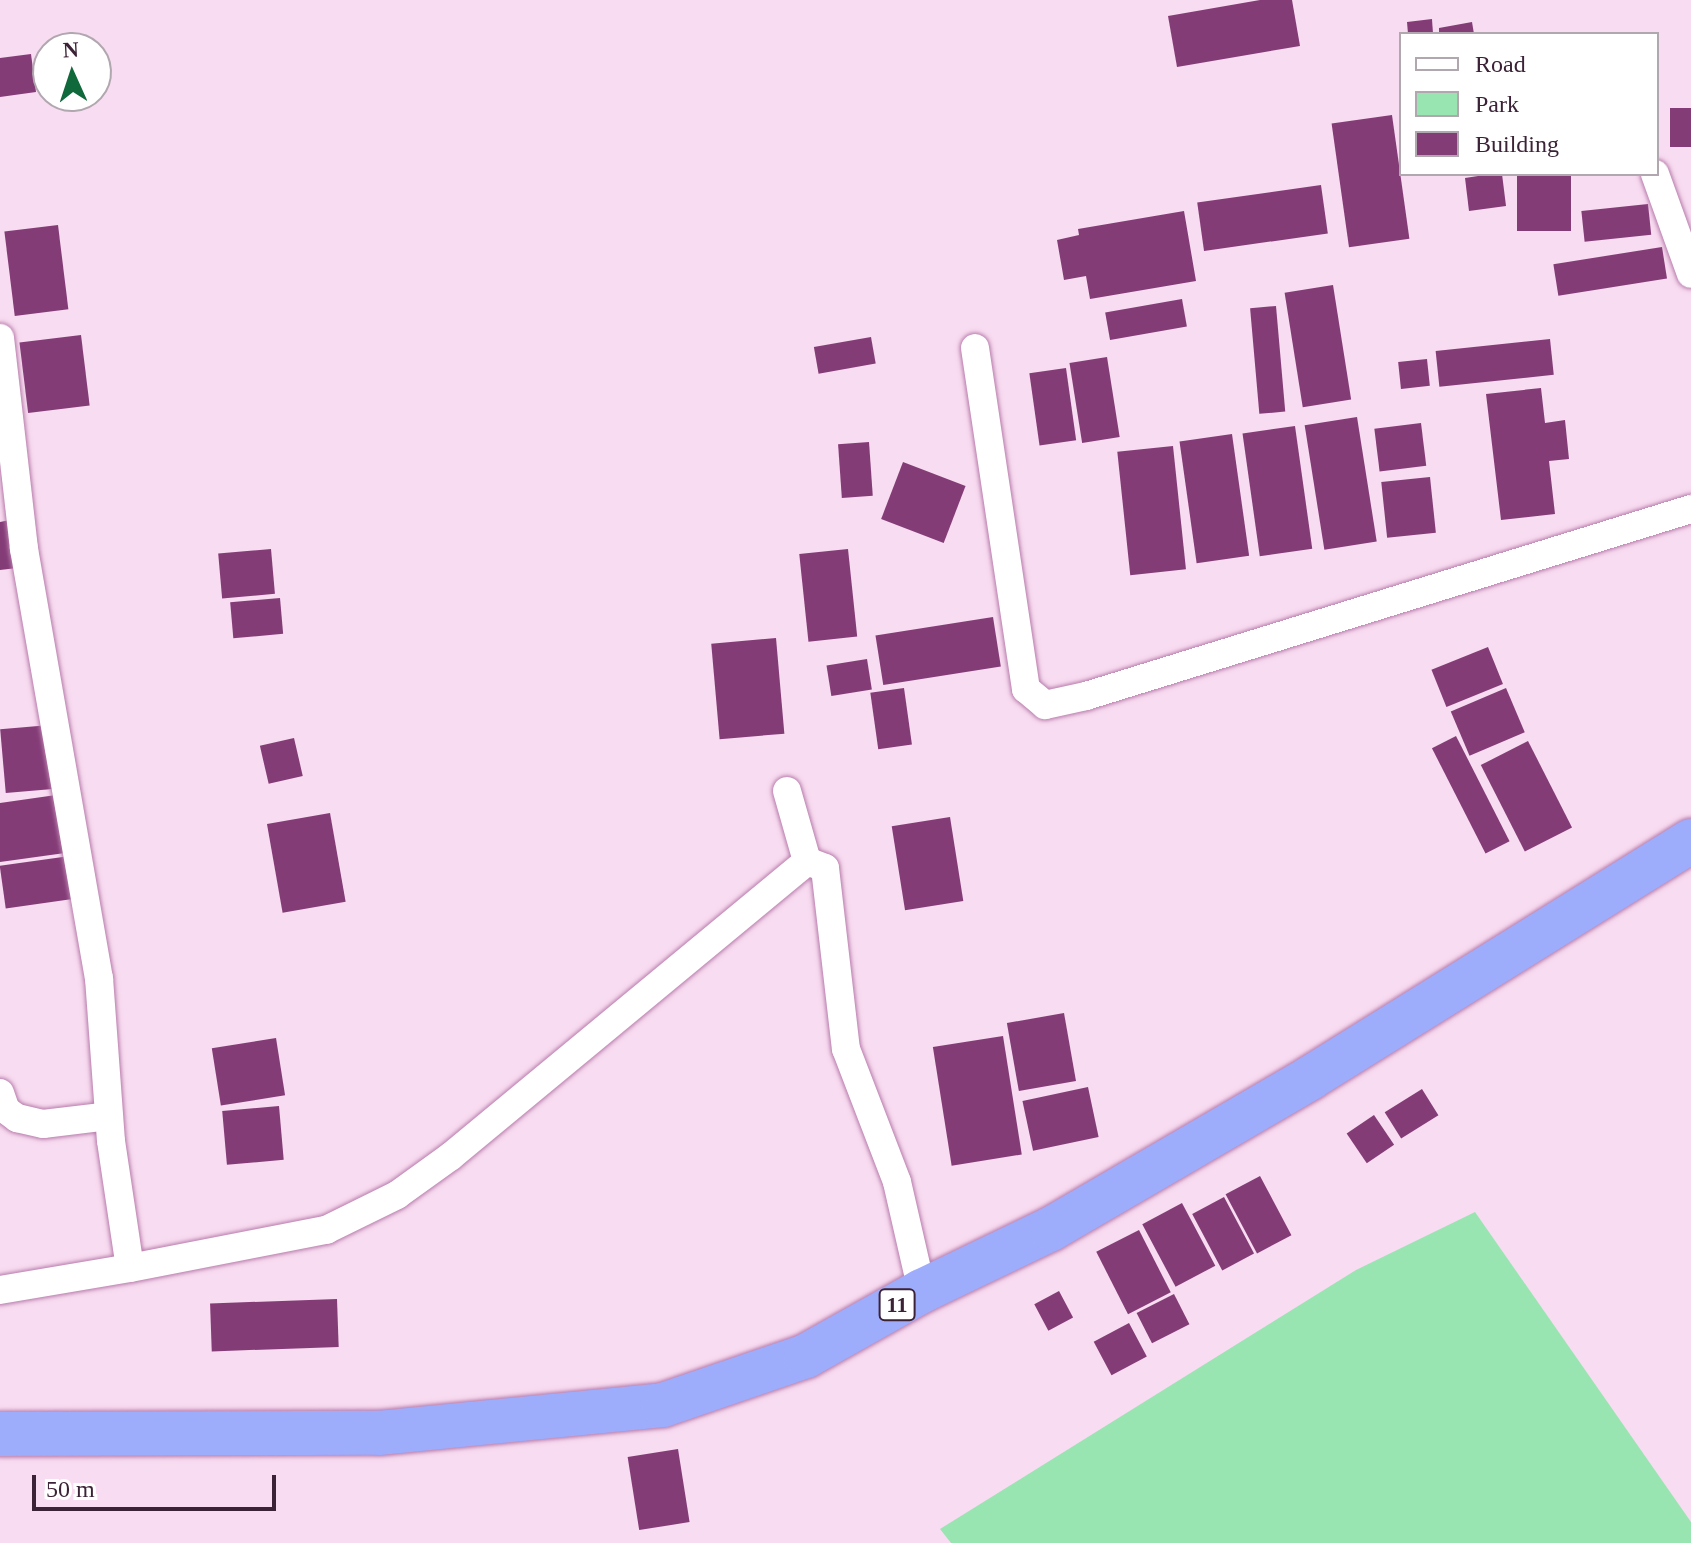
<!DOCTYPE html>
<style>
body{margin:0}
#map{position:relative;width:1691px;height:1543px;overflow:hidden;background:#f8dcf1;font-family:Georgia,serif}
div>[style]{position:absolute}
.green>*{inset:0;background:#99e5b2}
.building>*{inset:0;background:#843c77;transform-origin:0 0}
.roads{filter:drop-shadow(0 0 2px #b87bab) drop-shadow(0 0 2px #b87bab)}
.minor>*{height:28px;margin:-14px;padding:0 14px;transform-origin:14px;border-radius:14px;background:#fff}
.trunk>*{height:44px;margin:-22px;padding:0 22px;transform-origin:22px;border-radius:22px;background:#9eacfc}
span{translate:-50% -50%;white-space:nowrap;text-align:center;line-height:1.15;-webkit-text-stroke:8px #fff;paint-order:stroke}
.shield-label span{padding:2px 6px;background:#fff;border:2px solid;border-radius:6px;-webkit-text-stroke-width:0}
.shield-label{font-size:22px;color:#3b2236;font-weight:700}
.legend{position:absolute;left:1399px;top:32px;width:260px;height:144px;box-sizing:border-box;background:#fff;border:2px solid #b1a7af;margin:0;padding:10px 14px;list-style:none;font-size:24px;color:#3b2236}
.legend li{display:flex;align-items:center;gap:16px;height:40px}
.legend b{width:40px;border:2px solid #b1a7af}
.north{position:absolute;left:32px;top:32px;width:80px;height:80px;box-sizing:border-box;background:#fff;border:2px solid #b1a7af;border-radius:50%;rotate:357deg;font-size:22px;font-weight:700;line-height:32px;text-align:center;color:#3b2236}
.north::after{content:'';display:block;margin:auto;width:28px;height:36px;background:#10693b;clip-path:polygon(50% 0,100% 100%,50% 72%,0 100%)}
.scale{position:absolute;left:32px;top:1475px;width:244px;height:36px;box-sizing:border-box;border:4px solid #3b2236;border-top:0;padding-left:10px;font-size:24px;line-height:28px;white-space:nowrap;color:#3b2236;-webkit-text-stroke:6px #fff;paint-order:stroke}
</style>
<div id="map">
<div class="green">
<i style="clip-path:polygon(1475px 1212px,1691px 1522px,1691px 1543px,951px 1543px,940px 1529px,1356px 1270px)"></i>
</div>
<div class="building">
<i style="clip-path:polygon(1260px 0,1292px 0,1300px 46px,1177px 67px,1168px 16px)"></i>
<i style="clip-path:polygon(1432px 19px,1433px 34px,1408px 34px,1407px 22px)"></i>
<i style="clip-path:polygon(1472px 22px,1474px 34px,1439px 34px,1439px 28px)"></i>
<i style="clip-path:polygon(31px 54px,36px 92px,0 97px,0 58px)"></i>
<i style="left:1691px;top:108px;width:39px;height:21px;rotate:90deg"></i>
<i style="left:1392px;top:115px;width:125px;height:61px;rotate:82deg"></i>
<i style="clip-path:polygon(1491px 174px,1502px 174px,1506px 206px,1469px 211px,1465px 178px)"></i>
<i style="left:1517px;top:174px;width:54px;height:57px"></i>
<i style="left:1321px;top:185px;width:49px;height:125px;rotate:82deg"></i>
<i style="left:1648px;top:204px;width:31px;height:67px;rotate:84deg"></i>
<i style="clip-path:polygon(1184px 211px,1196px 281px,1090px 299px,1086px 276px,1064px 280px,1057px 240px,1079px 235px,1078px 229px)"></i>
<i style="left:58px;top:225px;width:85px;height:54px;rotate:83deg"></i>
<i style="left:1662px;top:247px;width:32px;height:110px;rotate:81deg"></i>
<i style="left:1333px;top:285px;width:116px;height:49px;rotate:81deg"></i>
<i style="left:1182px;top:299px;width:28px;height:78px;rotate:80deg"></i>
<i style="left:1276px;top:306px;width:106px;height:26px;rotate:85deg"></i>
<i style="left:81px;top:335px;width:71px;height:62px;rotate:83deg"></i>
<i style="left:871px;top:337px;width:27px;height:58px;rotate:80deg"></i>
<i style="left:1550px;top:339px;width:36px;height:115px;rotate:84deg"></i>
<i style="left:1107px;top:357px;width:81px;height:38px;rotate:81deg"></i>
<i style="left:1427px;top:359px;width:27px;height:29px;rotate:84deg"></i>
<i style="left:1066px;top:368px;width:73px;height:37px;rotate:82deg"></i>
<i style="clip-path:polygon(1541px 388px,1545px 423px,1565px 420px,1569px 459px,1549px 461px,1555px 514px,1501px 520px,1486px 394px)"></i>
<i style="left:1357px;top:417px;width:126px;height:53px;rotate:81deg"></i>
<i style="left:1421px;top:423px;width:43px;height:47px;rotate:83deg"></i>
<i style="left:1295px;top:426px;width:124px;height:53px;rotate:82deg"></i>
<i style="left:1232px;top:434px;width:123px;height:53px;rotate:82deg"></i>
<i style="left:869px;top:442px;width:54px;height:31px;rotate:86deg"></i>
<i style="left:1173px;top:446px;width:124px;height:56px;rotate:84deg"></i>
<i style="left:903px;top:462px;width:67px;height:61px;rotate:21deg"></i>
<i style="left:1430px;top:477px;width:56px;height:49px;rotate:84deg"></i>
<i style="clip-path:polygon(10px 520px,17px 568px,0 570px,0 522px)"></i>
<i style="left:271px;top:549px;width:45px;height:53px;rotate:85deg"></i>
<i style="left:848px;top:549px;width:88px;height:49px;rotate:84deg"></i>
<i style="left:280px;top:598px;width:36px;height:50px;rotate:85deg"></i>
<i style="left:993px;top:617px;width:50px;height:119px;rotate:81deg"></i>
<i style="left:776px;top:638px;width:96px;height:65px;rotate:85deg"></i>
<i style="left:1488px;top:647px;width:40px;height:61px;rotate:68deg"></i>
<i style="left:867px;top:659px;width:31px;height:41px;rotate:81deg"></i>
<i style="left:904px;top:688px;width:57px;height:34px;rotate:82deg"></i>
<i style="left:1506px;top:688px;width:48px;height:60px;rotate:67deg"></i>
<i style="left:50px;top:725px;width:64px;height:50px;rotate:85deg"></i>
<i style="left:1456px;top:736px;width:118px;height:27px;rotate:63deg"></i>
<i style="left:294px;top:738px;width:39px;height:35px;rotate:77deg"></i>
<i style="left:1528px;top:741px;width:97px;height:53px;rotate:63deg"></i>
<i style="clip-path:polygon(56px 795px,65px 853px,0 862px,0 803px)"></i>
<i style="left:330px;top:813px;width:90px;height:64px;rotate:80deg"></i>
<i style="left:950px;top:817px;width:85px;height:59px;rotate:81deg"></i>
<i style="left:77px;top:855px;width:43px;height:78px;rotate:82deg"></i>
<i style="left:1064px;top:1013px;width:69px;height:58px;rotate:80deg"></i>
<i style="left:1003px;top:1036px;width:120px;height:71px;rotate:81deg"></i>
<i style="left:276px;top:1038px;width:58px;height:65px;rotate:81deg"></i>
<i style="left:1088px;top:1087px;width:51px;height:67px;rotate:78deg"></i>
<i style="left:1422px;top:1089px;width:31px;height:44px;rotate:58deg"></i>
<i style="left:279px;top:1106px;width:54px;height:57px;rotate:85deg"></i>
<i style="left:1374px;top:1115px;width:36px;height:33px;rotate:56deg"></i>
<i style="left:1260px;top:1176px;width:67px;height:39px;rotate:62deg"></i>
<i style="left:1224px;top:1197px;width:64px;height:36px;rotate:62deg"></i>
<i style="left:1182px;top:1203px;width:71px;height:45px;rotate:62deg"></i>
<i style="left:1139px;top:1230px;width:70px;height:48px;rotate:63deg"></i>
<i style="left:1059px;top:1291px;width:30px;height:28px;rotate:62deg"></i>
<i style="left:1174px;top:1294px;width:34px;height:42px;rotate:63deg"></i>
<i style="left:337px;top:1299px;width:48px;height:127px;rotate:88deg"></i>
<i style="left:1129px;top:1323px;width:38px;height:40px;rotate:62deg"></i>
<i style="left:678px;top:1449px;width:74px;height:51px;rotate:81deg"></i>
</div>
<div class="roads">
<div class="minor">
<i style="left:1655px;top:174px;width:106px;rotate:70.2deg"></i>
<i style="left:0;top:338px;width:212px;rotate:83.5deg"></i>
<i style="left:24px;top:549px;width:436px;rotate:80.1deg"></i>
<i style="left:99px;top:978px;width:163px;rotate:85.8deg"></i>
<i style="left:111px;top:1141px;width:128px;rotate:81.5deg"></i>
<i style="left:130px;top:1268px;width:132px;rotate:170.4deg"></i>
<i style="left:975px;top:348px;width:345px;rotate:81.5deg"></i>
<i style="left:1026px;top:689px;width:25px;rotate:40deg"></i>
<i style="left:1045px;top:705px;width:42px;rotate:-12.4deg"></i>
<i style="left:1086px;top:696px;width:633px;rotate:-17.18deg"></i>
<i style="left:787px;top:791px;width:73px;rotate:74.1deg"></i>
<i style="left:807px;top:861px;width:19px;rotate:21deg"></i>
<i style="left:825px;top:868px;width:182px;rotate:83.4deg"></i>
<i style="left:846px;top:1049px;width:142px;rotate:69deg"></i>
<i style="left:897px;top:1182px;width:112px;rotate:77.1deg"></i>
<i style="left:0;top:1093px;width:18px;rotate:71deg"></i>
<i style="left:6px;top:1110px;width:14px;rotate:36deg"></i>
<i style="left:17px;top:1118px;width:27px;rotate:13deg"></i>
<i style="left:43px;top:1124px;width:66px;rotate:-6.9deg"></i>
<i style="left:130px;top:1268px;width:200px;rotate:-11deg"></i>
<i style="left:326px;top:1230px;width:79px;rotate:-26.2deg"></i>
<i style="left:397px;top:1195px;width:67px;rotate:-35.8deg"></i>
<i style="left:451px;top:1156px;width:462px;rotate:-39.6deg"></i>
</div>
<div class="trunk">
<i style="left:0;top:1434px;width:379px;rotate:-0.2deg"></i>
<i style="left:379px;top:1433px;width:285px;rotate:-5.6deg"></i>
<i style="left:663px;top:1405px;width:151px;rotate:-18.9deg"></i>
<i style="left:806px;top:1356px;width:133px;rotate:-29.3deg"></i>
<i style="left:922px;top:1291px;width:143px;rotate:-25.7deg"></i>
<i style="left:1051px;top:1229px;width:300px;rotate:-30.2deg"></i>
<i style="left:1310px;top:1078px;width:449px;rotate:-31.9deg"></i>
</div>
</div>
<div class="shield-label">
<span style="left:897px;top:1305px">11</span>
</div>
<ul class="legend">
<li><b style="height:10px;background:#fff"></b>Road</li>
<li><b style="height:22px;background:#99e5b2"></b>Park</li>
<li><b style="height:22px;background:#843c77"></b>Building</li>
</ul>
<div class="north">N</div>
<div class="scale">50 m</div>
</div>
